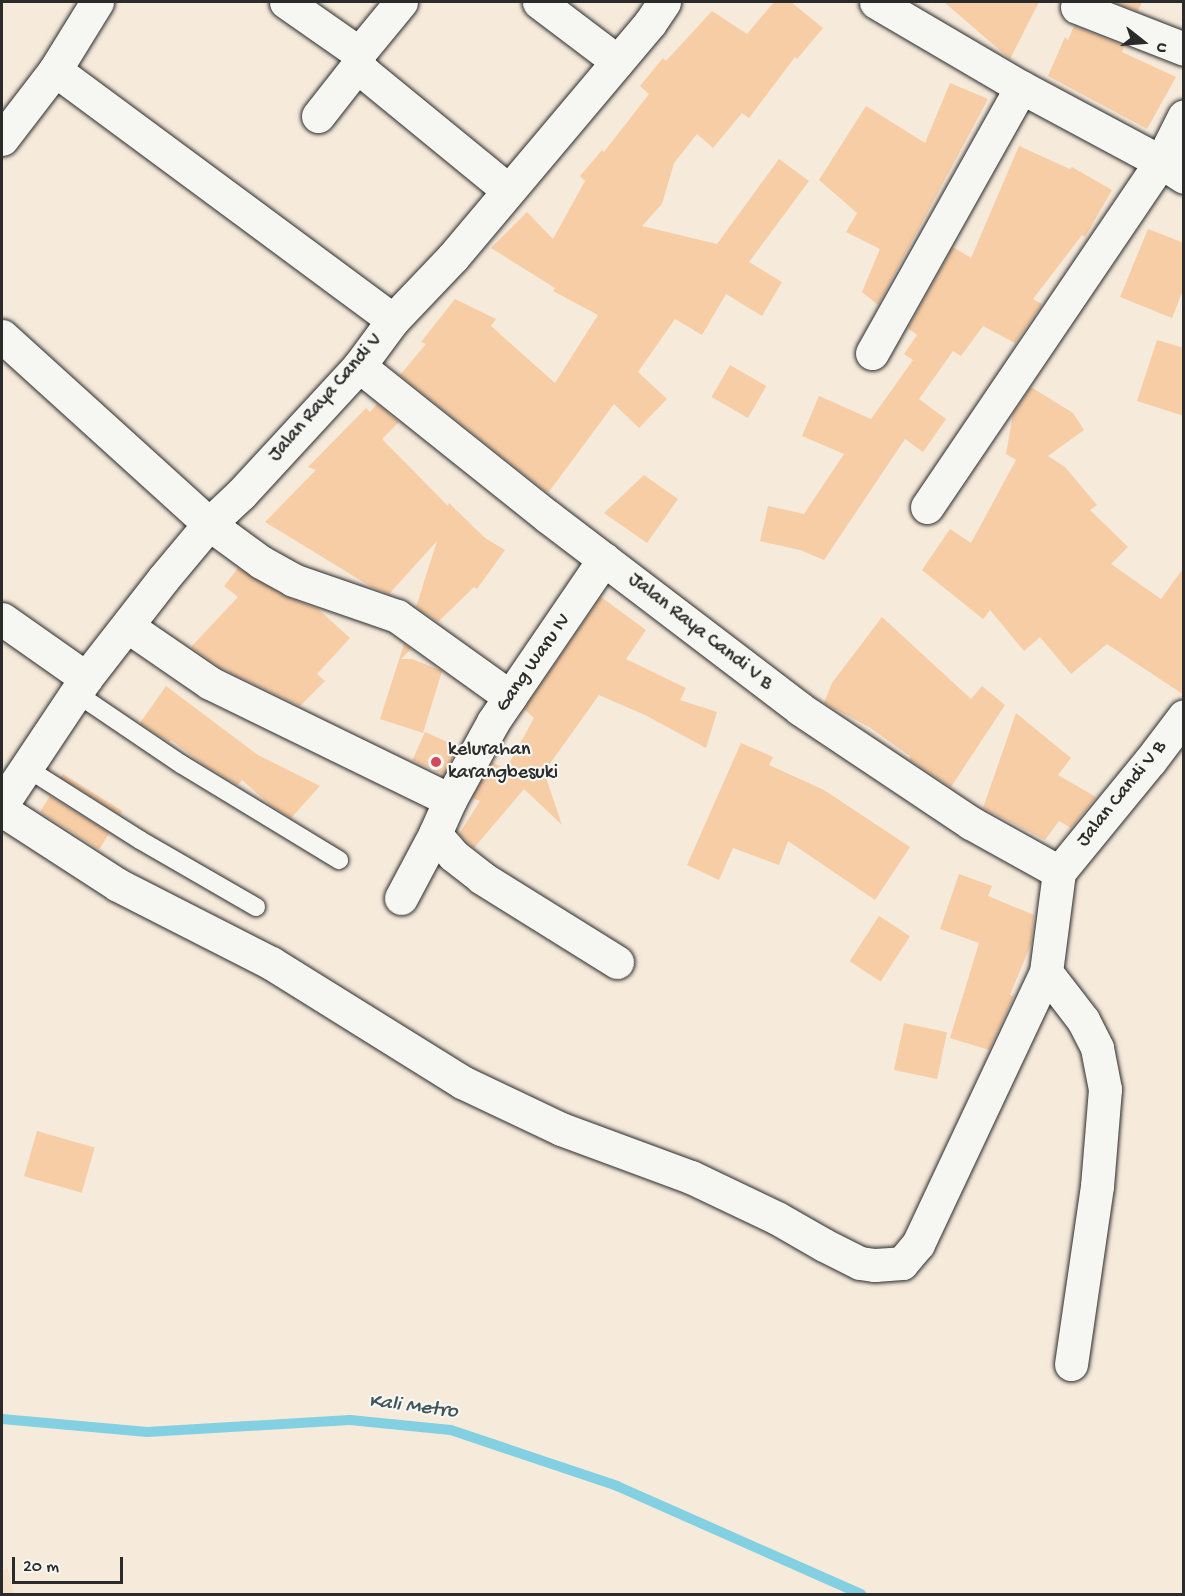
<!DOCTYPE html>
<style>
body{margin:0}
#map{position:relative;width:1185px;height:1596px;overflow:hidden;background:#f6eadb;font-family:"Gochi Hand",sans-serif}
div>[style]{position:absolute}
.built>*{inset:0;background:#f6e1cb}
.stream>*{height:10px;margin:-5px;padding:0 5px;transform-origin:5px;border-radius:5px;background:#82d0e1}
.building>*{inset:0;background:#f7cda6;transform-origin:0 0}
.roads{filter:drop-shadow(0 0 2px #2b2b2b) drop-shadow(0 0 2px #2b2b2b)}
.lane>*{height:18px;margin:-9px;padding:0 9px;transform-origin:9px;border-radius:9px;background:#f6f6f2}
.street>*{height:33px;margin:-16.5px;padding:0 16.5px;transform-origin:16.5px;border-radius:16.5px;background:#f6f6f2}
.dots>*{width:16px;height:16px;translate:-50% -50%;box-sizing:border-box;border:3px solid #f6f6f2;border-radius:50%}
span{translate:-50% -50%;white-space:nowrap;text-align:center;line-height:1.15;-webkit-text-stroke:4.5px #f6f6f2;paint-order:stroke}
.street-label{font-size:20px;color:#2b2b2b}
.poi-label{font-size:20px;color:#2b2b2b}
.left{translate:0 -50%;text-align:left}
.water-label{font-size:21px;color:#415458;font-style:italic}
.frame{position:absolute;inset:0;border:3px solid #2b2b2b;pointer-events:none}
.north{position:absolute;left:1113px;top:12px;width:60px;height:60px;-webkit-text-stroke:4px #f6f6f2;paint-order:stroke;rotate:107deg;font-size:16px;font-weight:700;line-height:24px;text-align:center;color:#2b2b2b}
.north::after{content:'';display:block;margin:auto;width:21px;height:27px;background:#2b2b2b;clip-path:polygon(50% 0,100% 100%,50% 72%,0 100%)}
.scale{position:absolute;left:12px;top:1557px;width:111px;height:27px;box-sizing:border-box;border:3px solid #2b2b2b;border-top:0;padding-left:8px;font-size:18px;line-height:21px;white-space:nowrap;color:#2b2b2b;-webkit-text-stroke:4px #f6f6f2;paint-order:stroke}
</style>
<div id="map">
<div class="built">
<i style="clip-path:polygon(7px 1567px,14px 1594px,2px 1594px,2px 1571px)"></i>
</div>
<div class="stream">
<i style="left:2px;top:1419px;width:146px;rotate:5.1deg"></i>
<i style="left:147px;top:1432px;width:203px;rotate:-3.4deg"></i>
<i style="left:350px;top:1420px;width:101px;rotate:5.7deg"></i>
<i style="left:451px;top:1430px;width:175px;rotate:18.6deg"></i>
<i style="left:617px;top:1486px;width:267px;rotate:23.9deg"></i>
</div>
<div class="building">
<i style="clip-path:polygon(774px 2px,791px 2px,823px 28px,797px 59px,795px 57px,749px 118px,742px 113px,713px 148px,697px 134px,674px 163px,662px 204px,642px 226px,717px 244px,779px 159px,809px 181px,749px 262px,782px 282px,762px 316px,726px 294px,702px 335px,675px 319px,638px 372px,667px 399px,639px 428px,614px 404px,548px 493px,400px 375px,426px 344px,421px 342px,455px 299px,496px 319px,491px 326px,555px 383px,598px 315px,553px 291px,555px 288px,491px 248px,527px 212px,553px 239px,585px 181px,580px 176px,602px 150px,604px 152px,649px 94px,640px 86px,663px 58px,666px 61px,712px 11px,747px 34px)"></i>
<i style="clip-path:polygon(944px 2px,1039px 2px,1010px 59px)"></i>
<i style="clip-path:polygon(1114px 2px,1142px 2px,1138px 11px)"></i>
<i style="clip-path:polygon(1074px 26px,1124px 46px,1122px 52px,1176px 77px,1147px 129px,1048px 76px,1065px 37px,1068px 40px)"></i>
<i style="clip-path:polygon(950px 83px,988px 99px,878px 305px,862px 292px,880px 249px,846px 232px,857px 213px,819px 180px,866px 106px,925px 143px)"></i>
<i style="clip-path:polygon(1019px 146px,1070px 169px,1072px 167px,1112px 190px,1085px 237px,1082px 235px,1033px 299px,1042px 304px,1015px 343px,983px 326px,961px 356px,953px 351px,919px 399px,946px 419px,923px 452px,905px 439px,824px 560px,800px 550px,760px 541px,768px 506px,804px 514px,844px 454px,802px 436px,819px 396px,871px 419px,913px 360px,904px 354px,917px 335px,908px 328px,953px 247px,971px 258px)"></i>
<i style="clip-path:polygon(1148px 229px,1184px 243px,1184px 288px,1172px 318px,1120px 297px)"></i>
<i style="clip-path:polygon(1157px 340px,1184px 348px,1184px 416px,1137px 401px)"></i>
<i style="left:730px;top:365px;width:42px;height:37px;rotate:30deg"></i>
<i style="clip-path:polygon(1031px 387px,1073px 413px,1084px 430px,1048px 456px,1065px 467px,1097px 505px,1090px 510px,1128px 547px,1111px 564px,1161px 599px,1184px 567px,1184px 695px,1107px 644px,1071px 674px,1040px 637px,1024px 651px,990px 610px,983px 619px,922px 570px,950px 529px,971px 543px,1016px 460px,1006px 454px,1013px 414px)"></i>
<i style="clip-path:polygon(377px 404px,399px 422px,382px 439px,448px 506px,449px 503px,485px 538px,505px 550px,477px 589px,474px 587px,438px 622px,416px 607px,437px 541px,389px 594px,373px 588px,265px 522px,316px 470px,308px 467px,366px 408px,370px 412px)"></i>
<i style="clip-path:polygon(644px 475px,678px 499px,647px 543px,604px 513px)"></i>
<i style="clip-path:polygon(238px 568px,284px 596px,318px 609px,350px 638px,317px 674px,325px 681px,300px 706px,219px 667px,191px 647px,238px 597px,224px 586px)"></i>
<i style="clip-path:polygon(601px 597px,646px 630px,626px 659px,686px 688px,680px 700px,717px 712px,706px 748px,645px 715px,599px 695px,544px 772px,562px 825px,524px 789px,474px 848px,459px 834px,480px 801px,472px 798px,492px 762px,506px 769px,534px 718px,524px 709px)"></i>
<i style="clip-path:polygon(882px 617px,971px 699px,982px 686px,1005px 705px,951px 787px,909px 759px,911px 757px,869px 727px,824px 703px,832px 683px)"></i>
<i style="clip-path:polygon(404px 644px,411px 649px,401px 659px,412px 659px,442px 671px,423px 733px,380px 719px)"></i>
<i style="clip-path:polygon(166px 686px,258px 755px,320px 786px,291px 818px,269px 804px,242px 780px,238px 785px,201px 763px,171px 740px,169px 742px,140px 723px)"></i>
<i style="clip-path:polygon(1016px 713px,1071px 758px,1058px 775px,1096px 797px,1071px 828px,1059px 821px,1045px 840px,983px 808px)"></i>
<i style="left:425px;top:732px;width:36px;height:31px;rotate:24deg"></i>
<i style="clip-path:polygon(741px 743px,773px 757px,769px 765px,824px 790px,910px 847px,875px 900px,788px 841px,779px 865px,733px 848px,719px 880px,687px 865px)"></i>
<i style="left:63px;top:774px;width:70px;height:4px;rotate:32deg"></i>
<i style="left:50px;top:796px;width:70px;height:19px;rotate:32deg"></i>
<i style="clip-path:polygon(959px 874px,992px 886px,988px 896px,1034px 915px,1031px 944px,1010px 995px,1014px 996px,989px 1050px,950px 1038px,979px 943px,940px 929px)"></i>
<i style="left:879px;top:916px;width:37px;height:54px;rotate:33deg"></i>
<i style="left:904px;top:1023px;width:44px;height:48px;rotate:12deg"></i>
<i style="left:37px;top:1131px;width:60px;height:47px;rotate:16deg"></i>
</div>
<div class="roads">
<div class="lane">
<i style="left:76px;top:693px;width:127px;rotate:34.1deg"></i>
<i style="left:181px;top:764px;width:185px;rotate:31.3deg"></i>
<i style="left:25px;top:767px;width:136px;rotate:32.4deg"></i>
<i style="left:140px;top:840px;width:134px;rotate:30deg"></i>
</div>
<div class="street">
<i style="left:286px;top:2px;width:89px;rotate:34.9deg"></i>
<i style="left:359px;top:53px;width:66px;rotate:-50.5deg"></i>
<i style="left:539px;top:2px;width:98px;rotate:37.1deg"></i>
<i style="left:876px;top:2px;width:168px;rotate:30.4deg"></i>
<i style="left:1021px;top:87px;width:159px;rotate:28.2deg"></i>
<i style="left:1161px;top:162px;width:27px;rotate:33deg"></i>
<i style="left:1077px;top:7px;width:115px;rotate:21.4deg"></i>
<i style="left:359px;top:53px;width:12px;rotate:95deg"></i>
<i style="left:358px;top:65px;width:11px;rotate:49deg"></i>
<i style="left:365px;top:73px;width:185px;rotate:39.3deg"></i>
<i style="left:55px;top:70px;width:420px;rotate:36.5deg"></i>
<i style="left:318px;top:116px;width:65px;rotate:-51.9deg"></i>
<i style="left:2px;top:139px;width:87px;rotate:-52.5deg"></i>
<i style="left:55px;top:70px;width:80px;rotate:-58.3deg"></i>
<i style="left:2px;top:336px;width:280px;rotate:42.2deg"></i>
<i style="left:209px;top:524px;width:64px;rotate:36.2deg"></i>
<i style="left:261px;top:562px;width:37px;rotate:29deg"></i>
<i style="left:293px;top:580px;width:110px;rotate:19.1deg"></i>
<i style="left:397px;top:616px;width:139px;rotate:35.6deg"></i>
<i style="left:872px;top:353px;width:305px;rotate:-60.7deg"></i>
<i style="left:359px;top:366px;width:241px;rotate:38.6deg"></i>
<i style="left:547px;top:516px;width:318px;rotate:37.3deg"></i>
<i style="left:800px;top:709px;width:206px;rotate:33.7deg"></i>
<i style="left:971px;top:823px;width:101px;rotate:29.1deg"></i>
<i style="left:927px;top:507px;width:417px;rotate:-55.9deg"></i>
<i style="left:1161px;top:162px;width:51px;rotate:-63.4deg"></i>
<i style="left:604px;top:559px;width:197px;rotate:124.3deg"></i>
<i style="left:493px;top:722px;width:89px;rotate:118.9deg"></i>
<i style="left:450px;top:800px;width:37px;rotate:114deg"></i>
<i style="left:435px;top:834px;width:28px;rotate:49deg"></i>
<i style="left:453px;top:855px;width:37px;rotate:38deg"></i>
<i style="left:482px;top:878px;width:159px;rotate:31.9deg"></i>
<i style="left:2px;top:619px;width:103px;rotate:35.1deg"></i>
<i style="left:127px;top:626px;width:101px;rotate:34.5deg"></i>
<i style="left:210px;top:683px;width:267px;rotate:26deg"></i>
<i style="left:2px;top:804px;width:151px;rotate:-56.3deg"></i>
<i style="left:86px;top:678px;width:125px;rotate:-52.1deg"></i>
<i style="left:163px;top:579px;width:72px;rotate:-50.1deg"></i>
<i style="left:209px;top:524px;width:44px;rotate:-43.2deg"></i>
<i style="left:241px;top:494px;width:174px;rotate:-47.3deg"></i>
<i style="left:359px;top:366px;width:57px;rotate:-53.5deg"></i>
<i style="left:393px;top:320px;width:87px;rotate:-46.4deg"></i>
<i style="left:453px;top:257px;width:306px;rotate:-49.9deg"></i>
<i style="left:650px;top:23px;width:25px;rotate:-56deg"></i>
<i style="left:2px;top:810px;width:138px;rotate:32.9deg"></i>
<i style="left:118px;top:885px;width:172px;rotate:27deg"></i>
<i style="left:271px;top:963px;width:225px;rotate:31.9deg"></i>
<i style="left:462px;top:1082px;width:110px;rotate:25.4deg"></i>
<i style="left:561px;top:1129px;width:139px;rotate:20.3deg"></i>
<i style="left:691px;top:1177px;width:95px;rotate:25.5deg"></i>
<i style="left:777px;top:1218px;width:54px;rotate:29.9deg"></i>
<i style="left:824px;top:1245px;width:40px;rotate:26.6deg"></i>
<i style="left:860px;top:1263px;width:15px;rotate:8deg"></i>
<i style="left:875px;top:1265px;width:27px;rotate:-4deg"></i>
<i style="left:902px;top:1263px;width:25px;rotate:-50deg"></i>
<i style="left:918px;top:1244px;width:301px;rotate:-64.8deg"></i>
<i style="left:1046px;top:972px;width:101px;rotate:-82.6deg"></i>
<i style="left:1059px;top:872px;width:144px;rotate:-50.7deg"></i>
<i style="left:1150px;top:761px;width:56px;rotate:-52.9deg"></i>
<i style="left:401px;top:898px;width:72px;rotate:-62deg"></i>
<i style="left:1046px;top:972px;width:61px;rotate:52.4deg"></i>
<i style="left:1083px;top:1020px;width:31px;rotate:63deg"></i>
<i style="left:1097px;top:1048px;width:42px;rotate:79deg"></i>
<i style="left:1105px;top:1089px;width:97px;rotate:94.7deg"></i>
<i style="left:1097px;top:1186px;width:180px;rotate:98.3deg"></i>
</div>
</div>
<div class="dots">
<i style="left:436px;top:762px;background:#d1495b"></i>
</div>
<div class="street-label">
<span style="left:326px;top:398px;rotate:-49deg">Jalan Raya Candi V</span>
<span style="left:700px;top:632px;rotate:38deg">Jalan Raya Candi V B</span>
<span style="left:534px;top:663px;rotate:-55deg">Gang Waru IV</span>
<span style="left:1122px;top:794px;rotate:-51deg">Jalan Candi V B</span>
</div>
<div class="poi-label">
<span class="left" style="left:448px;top:762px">kelurahan<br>karangbesuki</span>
</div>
<div class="water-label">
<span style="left:413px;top:1408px;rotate:7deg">Kali Metro</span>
</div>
<div class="frame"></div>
<div class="north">U</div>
<div class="scale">20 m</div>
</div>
